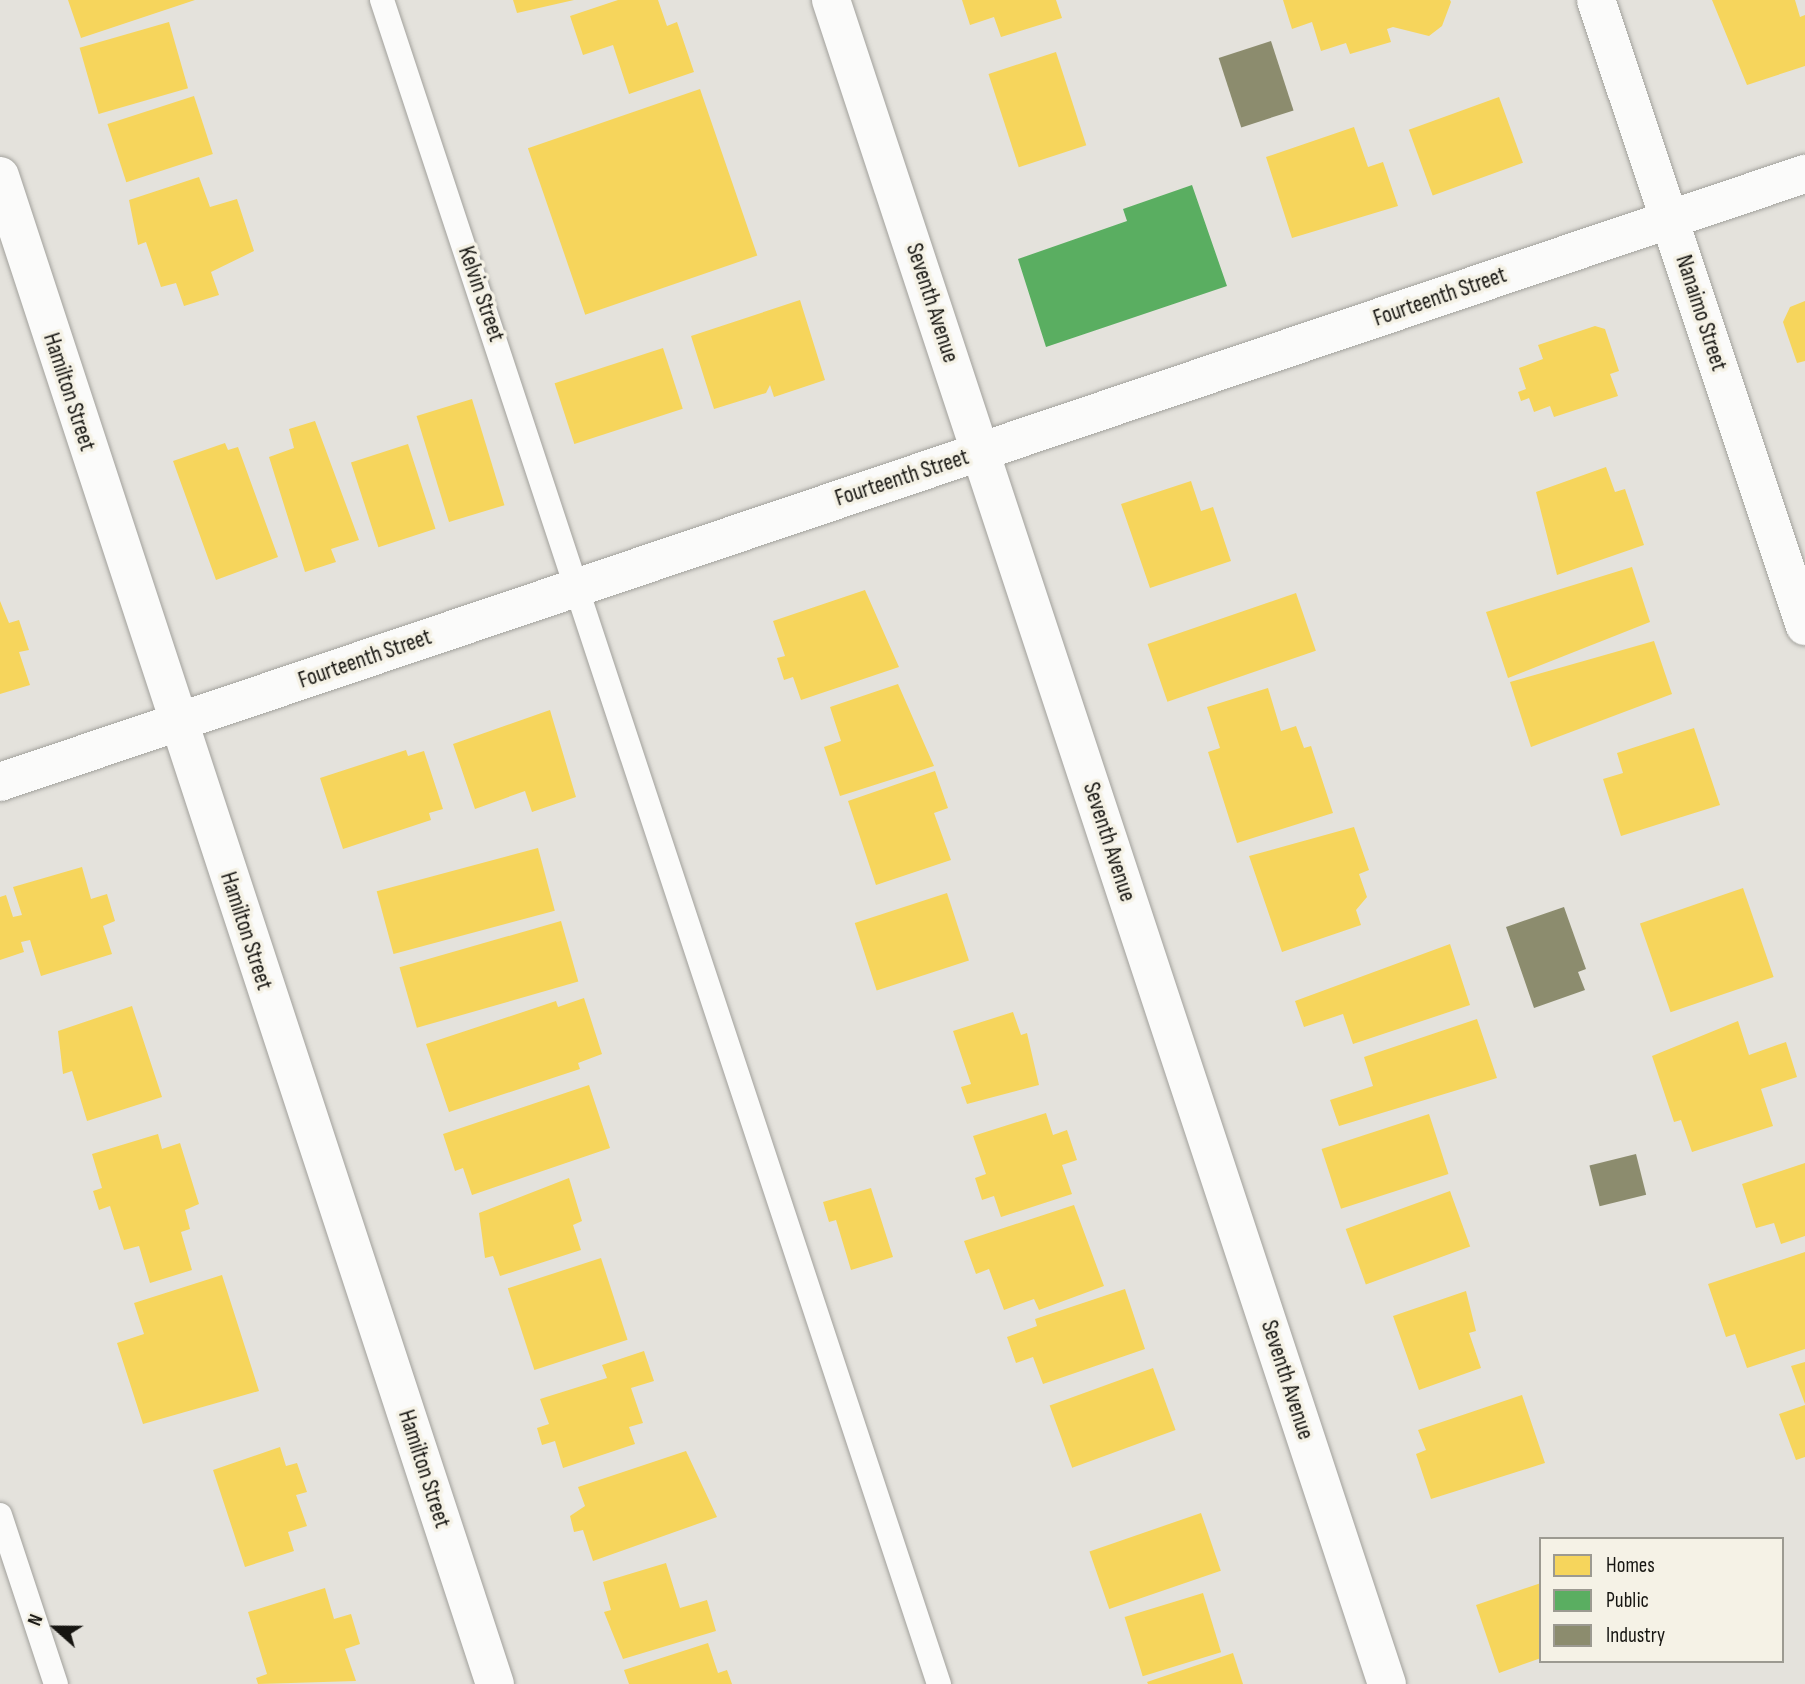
<!DOCTYPE html>
<style>
body{margin:0}
#map{position:relative;width:1805px;height:1684px;overflow:hidden;background:#e4e2dc;font-family:"Sofia Sans Condensed",sans-serif}
div>[style]{position:absolute}
.homes>*{inset:0;background:#f6d55c;transform-origin:0 0}
.public>*{inset:0;background:#5aae61}
.industry>*{inset:0;background:#8c8c6e;transform-origin:0 0}
.roads{filter:drop-shadow(0 0 2px #a2a19c) drop-shadow(0 0 2px #a2a19c)}
.lane>*{height:24px;margin:-12px;padding:0 12px;transform-origin:12px;border-radius:12px;background:#fbfbfa}
.street>*{height:38px;margin:-19px;padding:0 19px;transform-origin:19px;border-radius:19px;background:#fbfbfa}
span{translate:-50% -50%;white-space:nowrap;text-align:center;line-height:1.15;-webkit-text-stroke:7px #f5f2e6;paint-order:stroke}
.street-label{font-size:23px;color:#161511}
.legend{position:absolute;left:1539px;top:1537px;width:245px;height:126px;box-sizing:border-box;background:#f5f2e6;border:2px solid #9c9a91;margin:0;padding:9px 12px;list-style:none;font-size:21px;color:#161511}
.legend li{display:flex;align-items:center;gap:14px;height:35px}
.legend b{width:35px;border:2px solid #9c9a91}
.north{position:absolute;left:21px;top:1593px;width:70px;height:70px;-webkit-text-stroke:5px #f5f2e6;paint-order:stroke;rotate:291deg;font-size:19px;font-weight:700;line-height:28px;text-align:center;color:#161511}
.north::after{content:'';display:block;margin:auto;width:24px;height:32px;background:#161511;clip-path:polygon(50% 0,100% 100%,50% 72%,0 100%)}
</style>
<div id="map">
<div class="homes">
<i style="clip-path:polygon(68px 0,195px 0,81px 38px)"></i>
<i style="clip-path:polygon(513px 0,574px 0,517px 13px)"></i>
<i style="clip-path:polygon(618px 0,658px 0,667px 26px,677px 22px,694px 72px,629px 94px,613px 45px,583px 55px,570px 16px)"></i>
<i style="clip-path:polygon(962px 0,1056px 0,1062px 18px,1001px 37px,994px 17px,970px 25px)"></i>
<i style="clip-path:polygon(1283px 0,1450px 0,1451px 2px,1442px 26px,1429px 36px,1393px 27px,1387px 29px,1391px 42px,1350px 54px,1346px 43px,1321px 51px,1312px 22px,1292px 29px)"></i>
<i style="clip-path:polygon(1712px 0,1795px 0,1800px 17px,1805px 15px,1805px 66px,1747px 85px)"></i>
<i style="left:169px;top:22px;width:69px;height:93px;rotate:74deg"></i>
<i style="left:1056px;top:52px;width:98px;height:71px;rotate:72deg"></i>
<i style="left:700px;top:89px;width:176px;height:182px;rotate:71deg"></i>
<i style="left:194px;top:96px;width:61px;height:91px;rotate:72deg"></i>
<i style="left:1499px;top:97px;width:70px;height:96px;rotate:70deg"></i>
<i style="clip-path:polygon(1354px 127px,1368px 167px,1383px 162px,1398px 206px,1292px 238px,1266px 157px)"></i>
<i style="clip-path:polygon(199px 177px,210px 207px,237px 199px,254px 251px,211px 272px,219px 295px,184px 306px,176px 283px,161px 287px,146px 242px,138px 245px,129px 200px)"></i>
<i style="clip-path:polygon(800px 300px,825px 380px,774px 397px,770px 385px,766px 393px,714px 409px,691px 336px)"></i>
<i style="clip-path:polygon(1805px 301px,1805px 361px,1797px 363px,1783px 322px,1790px 307px)"></i>
<i style="clip-path:polygon(1595px 326px,1605px 329px,1619px 371px,1610px 374px,1618px 396px,1554px 417px,1550px 406px,1534px 412px,1529px 398px,1521px 401px,1518px 392px,1526px 389px,1519px 368px,1543px 359px,1538px 345px)"></i>
<i style="left:663px;top:348px;width:64px;height:114px;rotate:72deg"></i>
<i style="left:472px;top:399px;width:111px;height:58px;rotate:73deg"></i>
<i style="clip-path:polygon(315px 421px,359px 540px,331px 549px,336px 562px,305px 572px,269px 457px,294px 448px,289px 429px)"></i>
<i style="clip-path:polygon(225px 443px,228px 450px,238px 447px,278px 557px,216px 580px,173px 461px)"></i>
<i style="left:408px;top:444px;width:89px;height:60px;rotate:72deg"></i>
<i style="clip-path:polygon(1606px 467px,1615px 492px,1625px 489px,1644px 545px,1557px 575px,1536px 492px)"></i>
<i style="clip-path:polygon(1191px 481px,1201px 511px,1213px 507px,1231px 561px,1150px 588px,1121px 504px)"></i>
<i style="clip-path:polygon(1632px 567px,1650px 622px,1508px 678px,1486px 612px)"></i>
<i style="clip-path:polygon(865px 590px,899px 667px,801px 700px,793px 677px,784px 680px,777px 658px,785px 656px,773px 621px)"></i>
<i style="left:1296px;top:593px;width:61px;height:157px;rotate:71deg"></i>
<i style="clip-path:polygon(0 601px,9px 623px,19px 620px,29px 650px,19px 652px,30px 685px,0 694px)"></i>
<i style="clip-path:polygon(1654px 641px,1672px 694px,1531px 747px,1510px 682px)"></i>
<i style="clip-path:polygon(898px 684px,934px 766px,840px 796px,824px 747px,841px 741px,830px 707px)"></i>
<i style="clip-path:polygon(1268px 688px,1281px 731px,1296px 726px,1304px 748px,1311px 746px,1333px 813px,1237px 843px,1208px 752px,1220px 748px,1207px 707px)"></i>
<i style="clip-path:polygon(550px 710px,576px 797px,532px 812px,525px 791px,475px 809px,453px 744px)"></i>
<i style="clip-path:polygon(1694px 728px,1720px 805px,1621px 836px,1603px 779px,1623px 773px,1617px 753px)"></i>
<i style="clip-path:polygon(406px 750px,408px 756px,424px 751px,443px 809px,429px 813px,431px 820px,343px 849px,320px 778px)"></i>
<i style="clip-path:polygon(935px 771px,948px 808px,934px 813px,951px 860px,876px 885px,848px 801px)"></i>
<i style="clip-path:polygon(1354px 827px,1369px 870px,1359px 874px,1367px 897px,1356px 910px,1361px 925px,1282px 952px,1249px 856px)"></i>
<i style="left:538px;top:848px;width:65px;height:167px;rotate:75deg"></i>
<i style="clip-path:polygon(82px 867px,91px 899px,107px 894px,115px 921px,103px 926px,112px 954px,41px 976px,30px 940px,21px 942px,24px 952px,0 960px,0 897px,6px 895px,13px 917px,22px 915px,13px 887px)"></i>
<i style="left:1743px;top:888px;width:94px;height:109px;rotate:71deg"></i>
<i style="left:947px;top:893px;width:71px;height:97px;rotate:72deg"></i>
<i style="left:561px;top:921px;width:63px;height:168px;rotate:74deg"></i>
<i style="clip-path:polygon(1450px 944px,1470px 1005px,1353px 1044px,1343px 1014px,1304px 1027px,1295px 1001px)"></i>
<i style="clip-path:polygon(584px 998px,602px 1054px,578px 1063px,580px 1069px,449px 1112px,426px 1044px,556px 1001px,558px 1007px)"></i>
<i style="clip-path:polygon(132px 1006px,162px 1097px,87px 1121px,72px 1071px,63px 1074px,58px 1031px)"></i>
<i style="clip-path:polygon(1013px 1012px,1021px 1035px,1027px 1033px,1039px 1085px,967px 1104px,961px 1087px,971px 1084px,953px 1031px)"></i>
<i style="clip-path:polygon(1477px 1019px,1497px 1078px,1339px 1126px,1330px 1100px,1373px 1086px,1364px 1057px)"></i>
<i style="clip-path:polygon(1738px 1021px,1749px 1055px,1786px 1042px,1797px 1077px,1761px 1089px,1773px 1126px,1692px 1152px,1681px 1120px,1674px 1122px,1652px 1056px)"></i>
<i style="clip-path:polygon(589px 1085px,610px 1148px,472px 1195px,463px 1168px,455px 1171px,443px 1134px)"></i>
<i style="clip-path:polygon(1046px 1113px,1053px 1135px,1067px 1130px,1077px 1160px,1062px 1165px,1072px 1194px,1001px 1217px,994px 1196px,982px 1200px,975px 1178px,986px 1174px,973px 1136px)"></i>
<i style="left:1429px;top:1114px;width:63px;height:113px;rotate:72deg"></i>
<i style="clip-path:polygon(158px 1134px,162px 1149px,180px 1143px,199px 1204px,185px 1210px,190px 1229px,181px 1232px,192px 1270px,150px 1283px,139px 1246px,124px 1250px,110px 1206px,99px 1210px,93px 1191px,102px 1188px,92px 1154px)"></i>
<i style="clip-path:polygon(1805px 1163px,1805px 1236px,1781px 1244px,1774px 1223px,1756px 1228px,1742px 1184px)"></i>
<i style="clip-path:polygon(569px 1178px,582px 1221px,573px 1225px,581px 1250px,500px 1276px,493px 1256px,485px 1258px,479px 1213px)"></i>
<i style="clip-path:polygon(871px 1188px,893px 1257px,851px 1270px,836px 1220px,829px 1222px,823px 1202px)"></i>
<i style="left:1450px;top:1191px;width:59px;height:111px;rotate:70deg"></i>
<i style="clip-path:polygon(1074px 1205px,1104px 1286px,1039px 1310px,1034px 1299px,1004px 1310px,989px 1269px,976px 1274px,964px 1241px)"></i>
<i style="clip-path:polygon(1805px 1252px,1805px 1349px,1747px 1368px,1735px 1334px,1726px 1337px,1708px 1284px)"></i>
<i style="left:601px;top:1258px;width:86px;height:98px;rotate:72deg"></i>
<i style="clip-path:polygon(222px 1275px,259px 1391px,143px 1424px,117px 1343px,144px 1334px,134px 1303px)"></i>
<i style="clip-path:polygon(1125px 1289px,1145px 1349px,1043px 1384px,1033px 1357px,1016px 1363px,1007px 1337px,1037px 1326px,1035px 1319px)"></i>
<i style="clip-path:polygon(1466px 1291px,1476px 1331px,1469px 1333px,1481px 1368px,1419px 1390px,1393px 1316px)"></i>
<i style="clip-path:polygon(644px 1351px,654px 1381px,631px 1388px,643px 1423px,629px 1427px,635px 1444px,563px 1468px,555px 1441px,542px 1445px,537px 1428px,549px 1424px,540px 1399px,607px 1378px,602px 1365px)"></i>
<i style="clip-path:polygon(1805px 1362px,1805px 1404px,1791px 1366px)"></i>
<i style="left:1153px;top:1368px;width:66px;height:110px;rotate:70deg"></i>
<i style="clip-path:polygon(1522px 1395px,1545px 1463px,1431px 1499px,1416px 1454px,1426px 1450px,1418px 1430px)"></i>
<i style="clip-path:polygon(1805px 1405px,1805px 1457px,1796px 1460px,1779px 1414px)"></i>
<i style="clip-path:polygon(280px 1447px,286px 1466px,297px 1463px,307px 1492px,296px 1495px,307px 1526px,288px 1532px,294px 1551px,245px 1567px,213px 1470px)"></i>
<i style="clip-path:polygon(686px 1451px,717px 1517px,593px 1561px,583px 1530px,574px 1532px,570px 1516px,585px 1506px,578px 1487px)"></i>
<i style="left:1201px;top:1513px;width:61px;height:118px;rotate:71deg"></i>
<i style="clip-path:polygon(666px 1563px,680px 1608px,707px 1600px,716px 1631px,623px 1659px,604px 1612px,611px 1610px,603px 1582px)"></i>
<i style="clip-path:polygon(1541px 1583px,1541px 1658px,1499px 1673px,1476px 1605px)"></i>
<i style="clip-path:polygon(325px 1588px,334px 1619px,351px 1614px,360px 1644px,345px 1649px,356px 1681px,258px 1684px,256px 1678px,267px 1674px,248px 1612px)"></i>
<i style="left:1203px;top:1593px;width:62px;height:82px;rotate:73deg"></i>
<i style="clip-path:polygon(708px 1643px,718px 1673px,727px 1670px,732px 1684px,629px 1684px,624px 1670px)"></i>
<i style="clip-path:polygon(1233px 1653px,1243px 1684px,1148px 1684px,1147px 1682px)"></i>
</div>
<div class="public">
<i style="clip-path:polygon(1192px 185px,1227px 286px,1046px 347px,1018px 259px,1127px 221px,1123px 209px)"></i>
</div>
<div class="industry">
<i style="left:1271px;top:41px;width:73px;height:55px;rotate:72deg"></i>
<i style="clip-path:polygon(1564px 907px,1586px 969px,1578px 972px,1585px 990px,1534px 1008px,1506px 927px)"></i>
<i style="left:1636px;top:1154px;width:42px;height:48px;rotate:76deg"></i>
</div>
<div class="roads">
<div class="lane">
<i style="left:382px;top:0;width:1774px;rotate:71.7deg"></i>
<i style="left:0;top:1515px;width:178px;rotate:71.7deg"></i>
</div>
<div class="street">
<i style="left:831px;top:0;width:1773px;rotate:71.73deg"></i>
<i style="left:1596px;top:0;width:660px;rotate:71.54deg"></i>
<i style="left:0;top:176px;width:1587px;rotate:71.83deg"></i>
<i style="left:0;top:782px;width:1905px;rotate:-18.62deg"></i>
</div>
</div>
<div class="street-label">
<span style="left:481px;top:294px;rotate:71deg">Kelvin Street</span>
<span style="left:1440px;top:297px;rotate:-19deg">Fourteenth Street</span>
<span style="left:932px;top:303px;rotate:72deg">Seventh Avenue</span>
<span style="left:1701px;top:313px;rotate:72deg">Nanaimo Street</span>
<span style="left:69px;top:392px;rotate:72deg">Hamilton Street</span>
<span style="left:902px;top:478px;rotate:-18deg">Fourteenth Street</span>
<span style="left:365px;top:659px;rotate:-19deg">Fourteenth Street</span>
<span style="left:1109px;top:842px;rotate:72deg">Seventh Avenue</span>
<span style="left:246px;top:931px;rotate:72deg">Hamilton Street</span>
<span style="left:1287px;top:1380px;rotate:72deg">Seventh Avenue</span>
<span style="left:424px;top:1469px;rotate:72deg">Hamilton Street</span>
</div>
<ul class="legend">
<li><b style="height:19px;background:#f6d55c"></b>Homes</li>
<li><b style="height:19px;background:#5aae61"></b>Public</li>
<li><b style="height:19px;background:#8c8c6e"></b>Industry</li>
</ul>
<div class="north">N</div>
</div>
